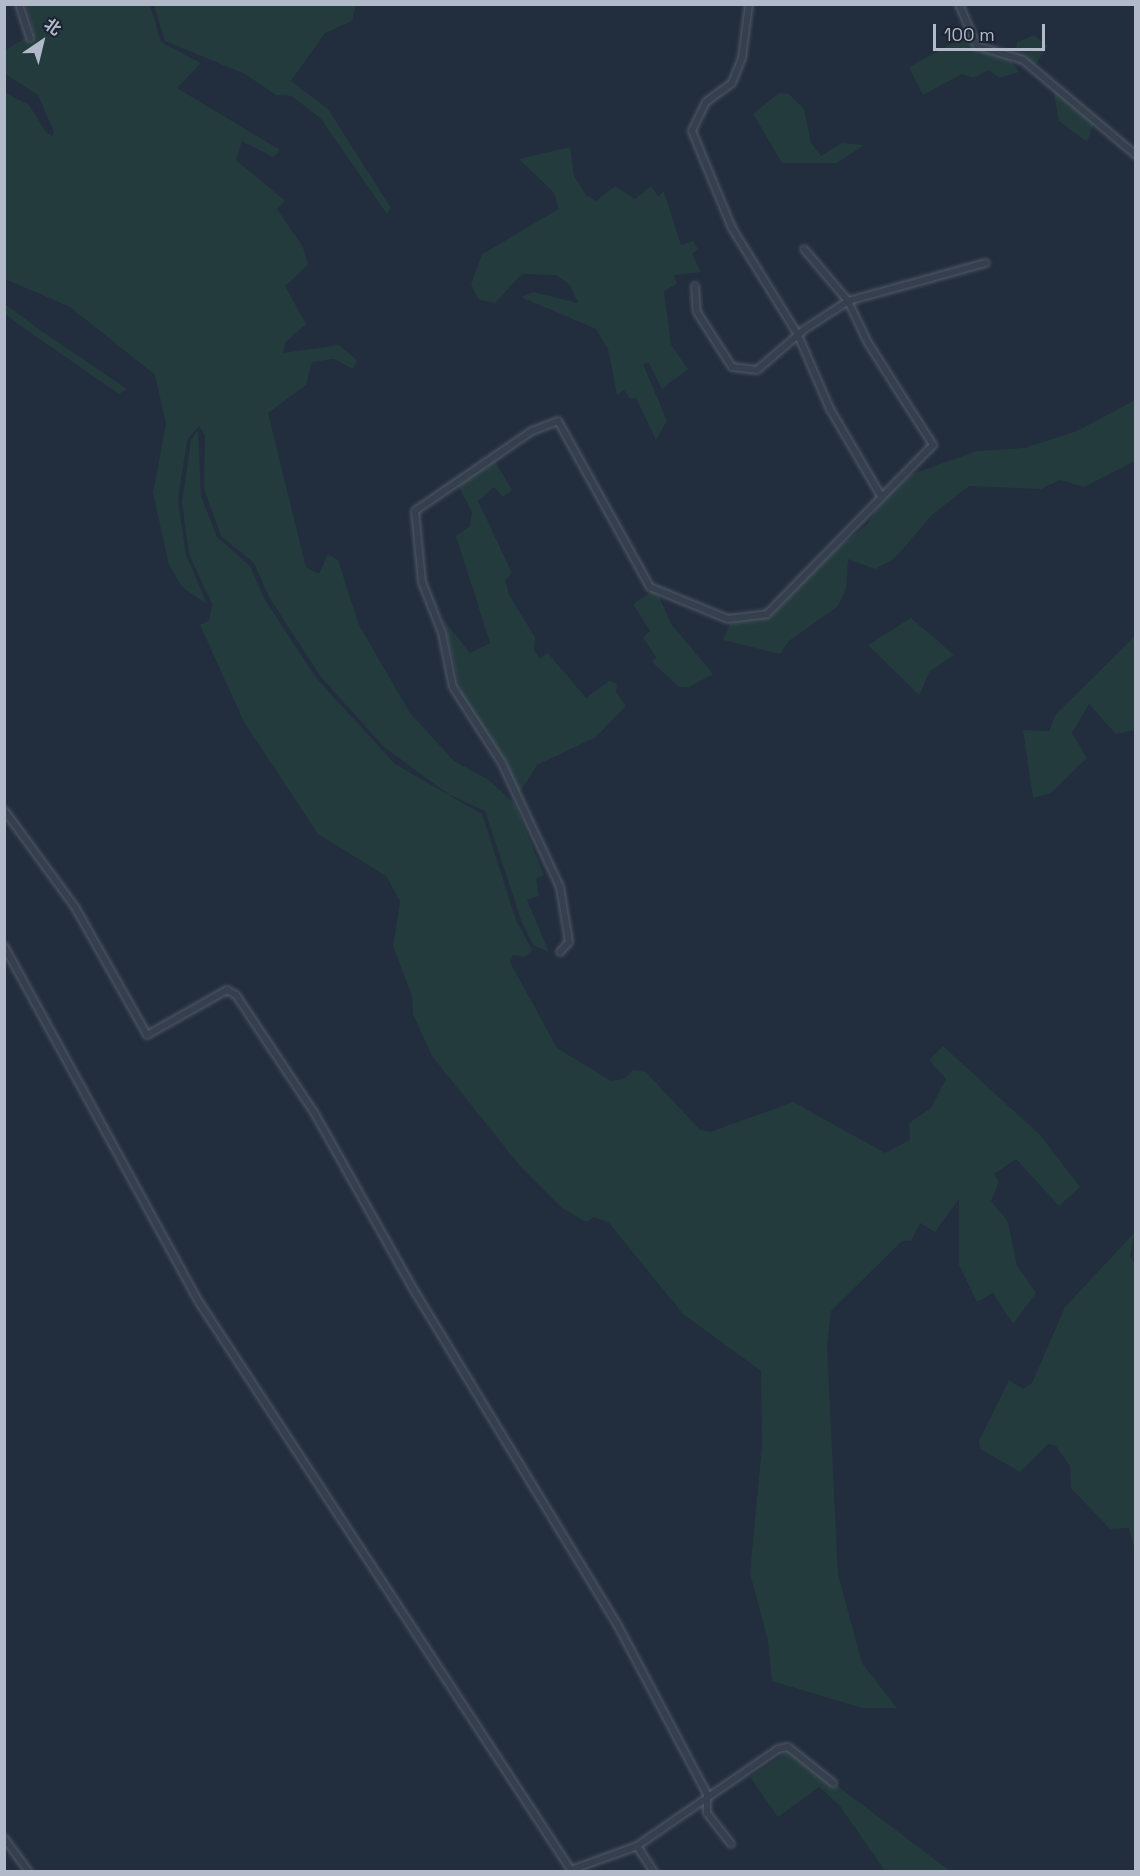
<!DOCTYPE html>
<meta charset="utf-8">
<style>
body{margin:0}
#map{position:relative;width:1140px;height:1876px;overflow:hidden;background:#222d3d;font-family:"Space Grotesk","Noto Sans SC",sans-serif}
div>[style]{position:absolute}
.green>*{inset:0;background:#243b3e}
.roads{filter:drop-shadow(0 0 2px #525a68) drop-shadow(0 0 2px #525a68)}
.street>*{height:6px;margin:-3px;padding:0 3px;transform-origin:3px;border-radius:3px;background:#363f4d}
span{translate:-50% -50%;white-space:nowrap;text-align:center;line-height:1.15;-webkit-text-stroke:4.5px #1c2432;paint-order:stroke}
.frame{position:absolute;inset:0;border:6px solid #b2bac9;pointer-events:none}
.north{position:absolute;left:12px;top:12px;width:60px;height:60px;-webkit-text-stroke:4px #1c2432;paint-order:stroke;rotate:35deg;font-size:16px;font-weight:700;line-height:24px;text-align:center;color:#b2bac9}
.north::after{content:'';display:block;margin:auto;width:21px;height:27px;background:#b2bac9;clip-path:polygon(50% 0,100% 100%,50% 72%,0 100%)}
.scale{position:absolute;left:933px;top:24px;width:112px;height:27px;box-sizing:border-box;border:3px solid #b2bac9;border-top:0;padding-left:8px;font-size:18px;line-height:21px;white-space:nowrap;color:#b2bac9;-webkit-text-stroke:4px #1c2432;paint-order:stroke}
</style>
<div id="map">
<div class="green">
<i style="clip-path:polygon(25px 5px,150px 5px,161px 42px,201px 63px,177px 88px,280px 150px,273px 157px,242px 141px,236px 160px,285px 201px,277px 209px,303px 247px,308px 265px,285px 286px,306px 324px,285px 343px,283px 353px,339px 345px,357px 360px,353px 369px,334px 359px,312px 362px,306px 385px,268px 413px,306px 567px,319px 574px,328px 554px,338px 560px,359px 625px,410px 713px,454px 761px,489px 780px,515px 804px,544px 875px,536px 879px,539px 896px,527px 900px,549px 952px,533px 945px,521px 920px,485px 811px,448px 794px,384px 747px,321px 677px,269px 597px,254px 563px,221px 536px,204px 489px,205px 436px,199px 426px,187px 440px,178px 500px,186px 555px,207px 604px,182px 587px,169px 565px,153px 493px,166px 424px,155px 375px,70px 307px,5px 279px,4px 92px,29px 105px,46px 132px,52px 136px,54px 132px,38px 95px,5px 74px,5px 50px,34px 33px)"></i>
<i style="clip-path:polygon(154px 5px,356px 5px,352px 21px,325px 33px,291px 81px,328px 109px,391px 208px,387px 214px,321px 119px,292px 96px,276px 95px,245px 74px,165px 41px)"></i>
<i style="clip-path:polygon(972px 33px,989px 54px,1010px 59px,1019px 72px,999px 78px,989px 70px,973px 78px,962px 74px,923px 95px,909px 67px)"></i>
<i style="clip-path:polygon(1034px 35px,1048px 46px,1034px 67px,1005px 52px,1016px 51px,1017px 42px)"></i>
<i style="clip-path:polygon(1052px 84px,1096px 118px,1087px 142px,1059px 121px)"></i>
<i style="clip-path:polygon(779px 93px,789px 94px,804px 109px,811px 143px,821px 156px,842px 143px,864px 145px,837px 163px,782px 163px,753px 114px)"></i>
<i style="clip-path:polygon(570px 147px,574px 176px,586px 195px,596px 201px,615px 186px,635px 199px,651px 186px,658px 196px,664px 192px,681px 245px,693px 241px,698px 249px,692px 254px,701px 272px,674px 275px,677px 284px,664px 291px,671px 345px,688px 369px,662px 389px,649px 363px,643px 364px,667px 421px,656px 440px,636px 398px,630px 399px,624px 390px,617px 395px,608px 349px,596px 329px,521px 297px,534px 292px,578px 303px,570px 285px,556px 275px,522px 274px,495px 303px,479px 300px,471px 285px,482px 254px,559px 209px,554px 193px,519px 159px)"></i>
<i style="clip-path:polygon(4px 303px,40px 330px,127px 389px,119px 394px,28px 331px,5px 314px)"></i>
<i style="clip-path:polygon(1135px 400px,1135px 461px,1084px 487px,1060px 480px,1041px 489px,969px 486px,932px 515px,894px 559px,875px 569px,848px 559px,846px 589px,838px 606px,789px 641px,780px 654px,723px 640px,730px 624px,772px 614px,818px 563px,868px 524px,882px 499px,912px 474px,977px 451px,1024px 448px,1077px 431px)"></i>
<i style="clip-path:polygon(198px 430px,201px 496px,217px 537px,250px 566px,265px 600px,317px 679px,395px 764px,482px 814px,516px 920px,532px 950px,525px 957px,513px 955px,510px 962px,557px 1048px,611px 1081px,624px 1079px,633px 1070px,646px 1072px,700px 1130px,710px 1132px,793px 1102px,885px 1153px,910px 1140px,909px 1123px,931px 1108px,946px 1079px,929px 1060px,943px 1046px,1040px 1135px,1080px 1187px,1059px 1206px,1016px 1159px,994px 1174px,999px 1182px,991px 1201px,1008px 1222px,1017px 1265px,1036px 1293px,1013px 1324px,993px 1293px,977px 1302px,959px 1265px,959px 1199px,935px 1232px,920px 1223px,911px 1241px,902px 1241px,831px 1311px,827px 1346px,838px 1574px,862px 1663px,897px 1708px,862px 1708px,772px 1681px,768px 1641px,750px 1573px,762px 1447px,761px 1371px,683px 1314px,609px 1223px,594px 1217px,586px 1222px,562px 1208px,520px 1166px,432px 1056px,413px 1014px,412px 996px,393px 946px,400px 901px,386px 876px,318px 834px,244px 722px,200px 625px,209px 621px,212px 604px,189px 554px,182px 502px,191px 440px)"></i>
<i style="clip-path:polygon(495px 461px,512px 490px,503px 497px,494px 487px,478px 501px,512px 573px,505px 580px,509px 595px,535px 637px,534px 650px,540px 658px,548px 653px,586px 698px,609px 681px,617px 684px,616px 692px,626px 706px,596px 737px,537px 765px,518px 795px,507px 764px,462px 697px,443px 619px,470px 653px,490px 643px,456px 536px,470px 526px,472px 512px,458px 485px)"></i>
<i style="clip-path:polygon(656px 589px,671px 624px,713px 674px,689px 687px,679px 687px,652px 662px,656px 657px,643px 638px,650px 631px,633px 604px)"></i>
<i style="clip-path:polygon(911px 618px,954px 655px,930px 671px,919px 695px,868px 645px)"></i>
<i style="clip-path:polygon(1135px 636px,1135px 730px,1116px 734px,1089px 704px,1072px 733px,1087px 758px,1051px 793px,1033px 798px,1023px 730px,1049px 731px,1056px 714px)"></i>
<i style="clip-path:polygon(1135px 1232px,1130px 1256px,1136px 1265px,1135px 1552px,1129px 1528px,1110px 1529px,1071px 1488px,1070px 1466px,1056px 1446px,1048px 1444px,1020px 1472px,980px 1449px,979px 1441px,1009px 1380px,1023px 1389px,1032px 1383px,1065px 1307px)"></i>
<i style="clip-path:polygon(790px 1750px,950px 1871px,885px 1871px,840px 1806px,819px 1787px,778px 1817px,750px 1777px)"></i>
</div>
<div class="roads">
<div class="street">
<i style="left:19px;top:4px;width:36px;rotate:72deg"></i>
<i style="left:749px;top:4px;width:54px;rotate:97.4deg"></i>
<i style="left:742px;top:58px;width:27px;rotate:112deg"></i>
<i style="left:732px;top:83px;width:32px;rotate:144deg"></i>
<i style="left:706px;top:102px;width:32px;rotate:116deg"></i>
<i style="left:692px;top:131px;width:105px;rotate:67.6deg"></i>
<i style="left:732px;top:228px;width:126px;rotate:58.3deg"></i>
<i style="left:798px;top:335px;width:81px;rotate:66.6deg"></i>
<i style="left:830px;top:409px;width:101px;rotate:59.6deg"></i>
<i style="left:959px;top:4px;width:46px;rotate:66.8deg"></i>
<i style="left:977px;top:46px;width:48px;rotate:16.9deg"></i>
<i style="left:1023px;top:60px;width:148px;rotate:40.1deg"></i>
<i style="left:695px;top:286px;width:26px;rotate:86deg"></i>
<i style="left:697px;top:312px;width:65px;rotate:57.5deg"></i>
<i style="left:732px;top:367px;width:25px;rotate:7deg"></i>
<i style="left:757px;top:370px;width:63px;rotate:-40.5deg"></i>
<i style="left:805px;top:329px;width:51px;rotate:-33.1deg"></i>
<i style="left:848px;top:301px;width:143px;rotate:-15.4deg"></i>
<i style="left:4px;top:810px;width:120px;rotate:53.8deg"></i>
<i style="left:75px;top:907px;width:147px;rotate:60.6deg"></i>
<i style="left:147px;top:1035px;width:92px;rotate:-29.4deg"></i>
<i style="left:227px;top:990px;width:10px;rotate:29deg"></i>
<i style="left:236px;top:995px;width:143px;rotate:56.4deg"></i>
<i style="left:315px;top:1114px;width:198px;rotate:60.7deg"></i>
<i style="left:412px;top:1287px;width:394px;rotate:58.7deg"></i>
<i style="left:617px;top:1624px;width:192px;rotate:62.1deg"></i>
<i style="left:707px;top:1794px;width:19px;rotate:90deg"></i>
<i style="left:707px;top:1813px;width:39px;rotate:52deg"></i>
<i style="left:4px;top:946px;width:406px;rotate:61.3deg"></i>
<i style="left:199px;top:1302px;width:679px;rotate:56.78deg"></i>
<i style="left:571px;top:1870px;width:70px;rotate:-20deg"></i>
<i style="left:637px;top:1846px;width:31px;rotate:57deg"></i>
<i style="left:560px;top:952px;width:13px;rotate:-48deg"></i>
<i style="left:569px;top:942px;width:56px;rotate:-99.3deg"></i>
<i style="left:560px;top:887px;width:137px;rotate:-115.1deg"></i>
<i style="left:502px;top:763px;width:90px;rotate:-122.8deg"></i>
<i style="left:453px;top:687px;width:55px;rotate:-101.5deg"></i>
<i style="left:442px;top:633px;width:55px;rotate:-111.4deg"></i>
<i style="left:422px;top:582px;width:71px;rotate:-95.6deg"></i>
<i style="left:415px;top:511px;width:142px;rotate:-34.4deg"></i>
<i style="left:532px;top:431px;width:28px;rotate:-21deg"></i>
<i style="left:558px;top:421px;width:190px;rotate:61deg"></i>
<i style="left:650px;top:587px;width:84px;rotate:22.3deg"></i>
<i style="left:728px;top:619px;width:39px;rotate:-7deg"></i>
<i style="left:767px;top:614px;width:237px;rotate:-45.5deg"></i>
<i style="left:933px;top:445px;width:121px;rotate:-122.5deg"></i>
<i style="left:868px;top:343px;width:47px;rotate:-115.5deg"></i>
<i style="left:848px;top:301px;width:68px;rotate:-130.2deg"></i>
<i style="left:4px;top:1838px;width:42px;rotate:53.7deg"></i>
<i style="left:637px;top:1846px;width:171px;rotate:-34.5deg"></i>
<i style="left:778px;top:1749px;width:10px;rotate:-11deg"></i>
<i style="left:788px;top:1747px;width:58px;rotate:38.7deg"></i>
</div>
</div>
<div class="frame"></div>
<div class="north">北</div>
<div class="scale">100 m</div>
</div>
